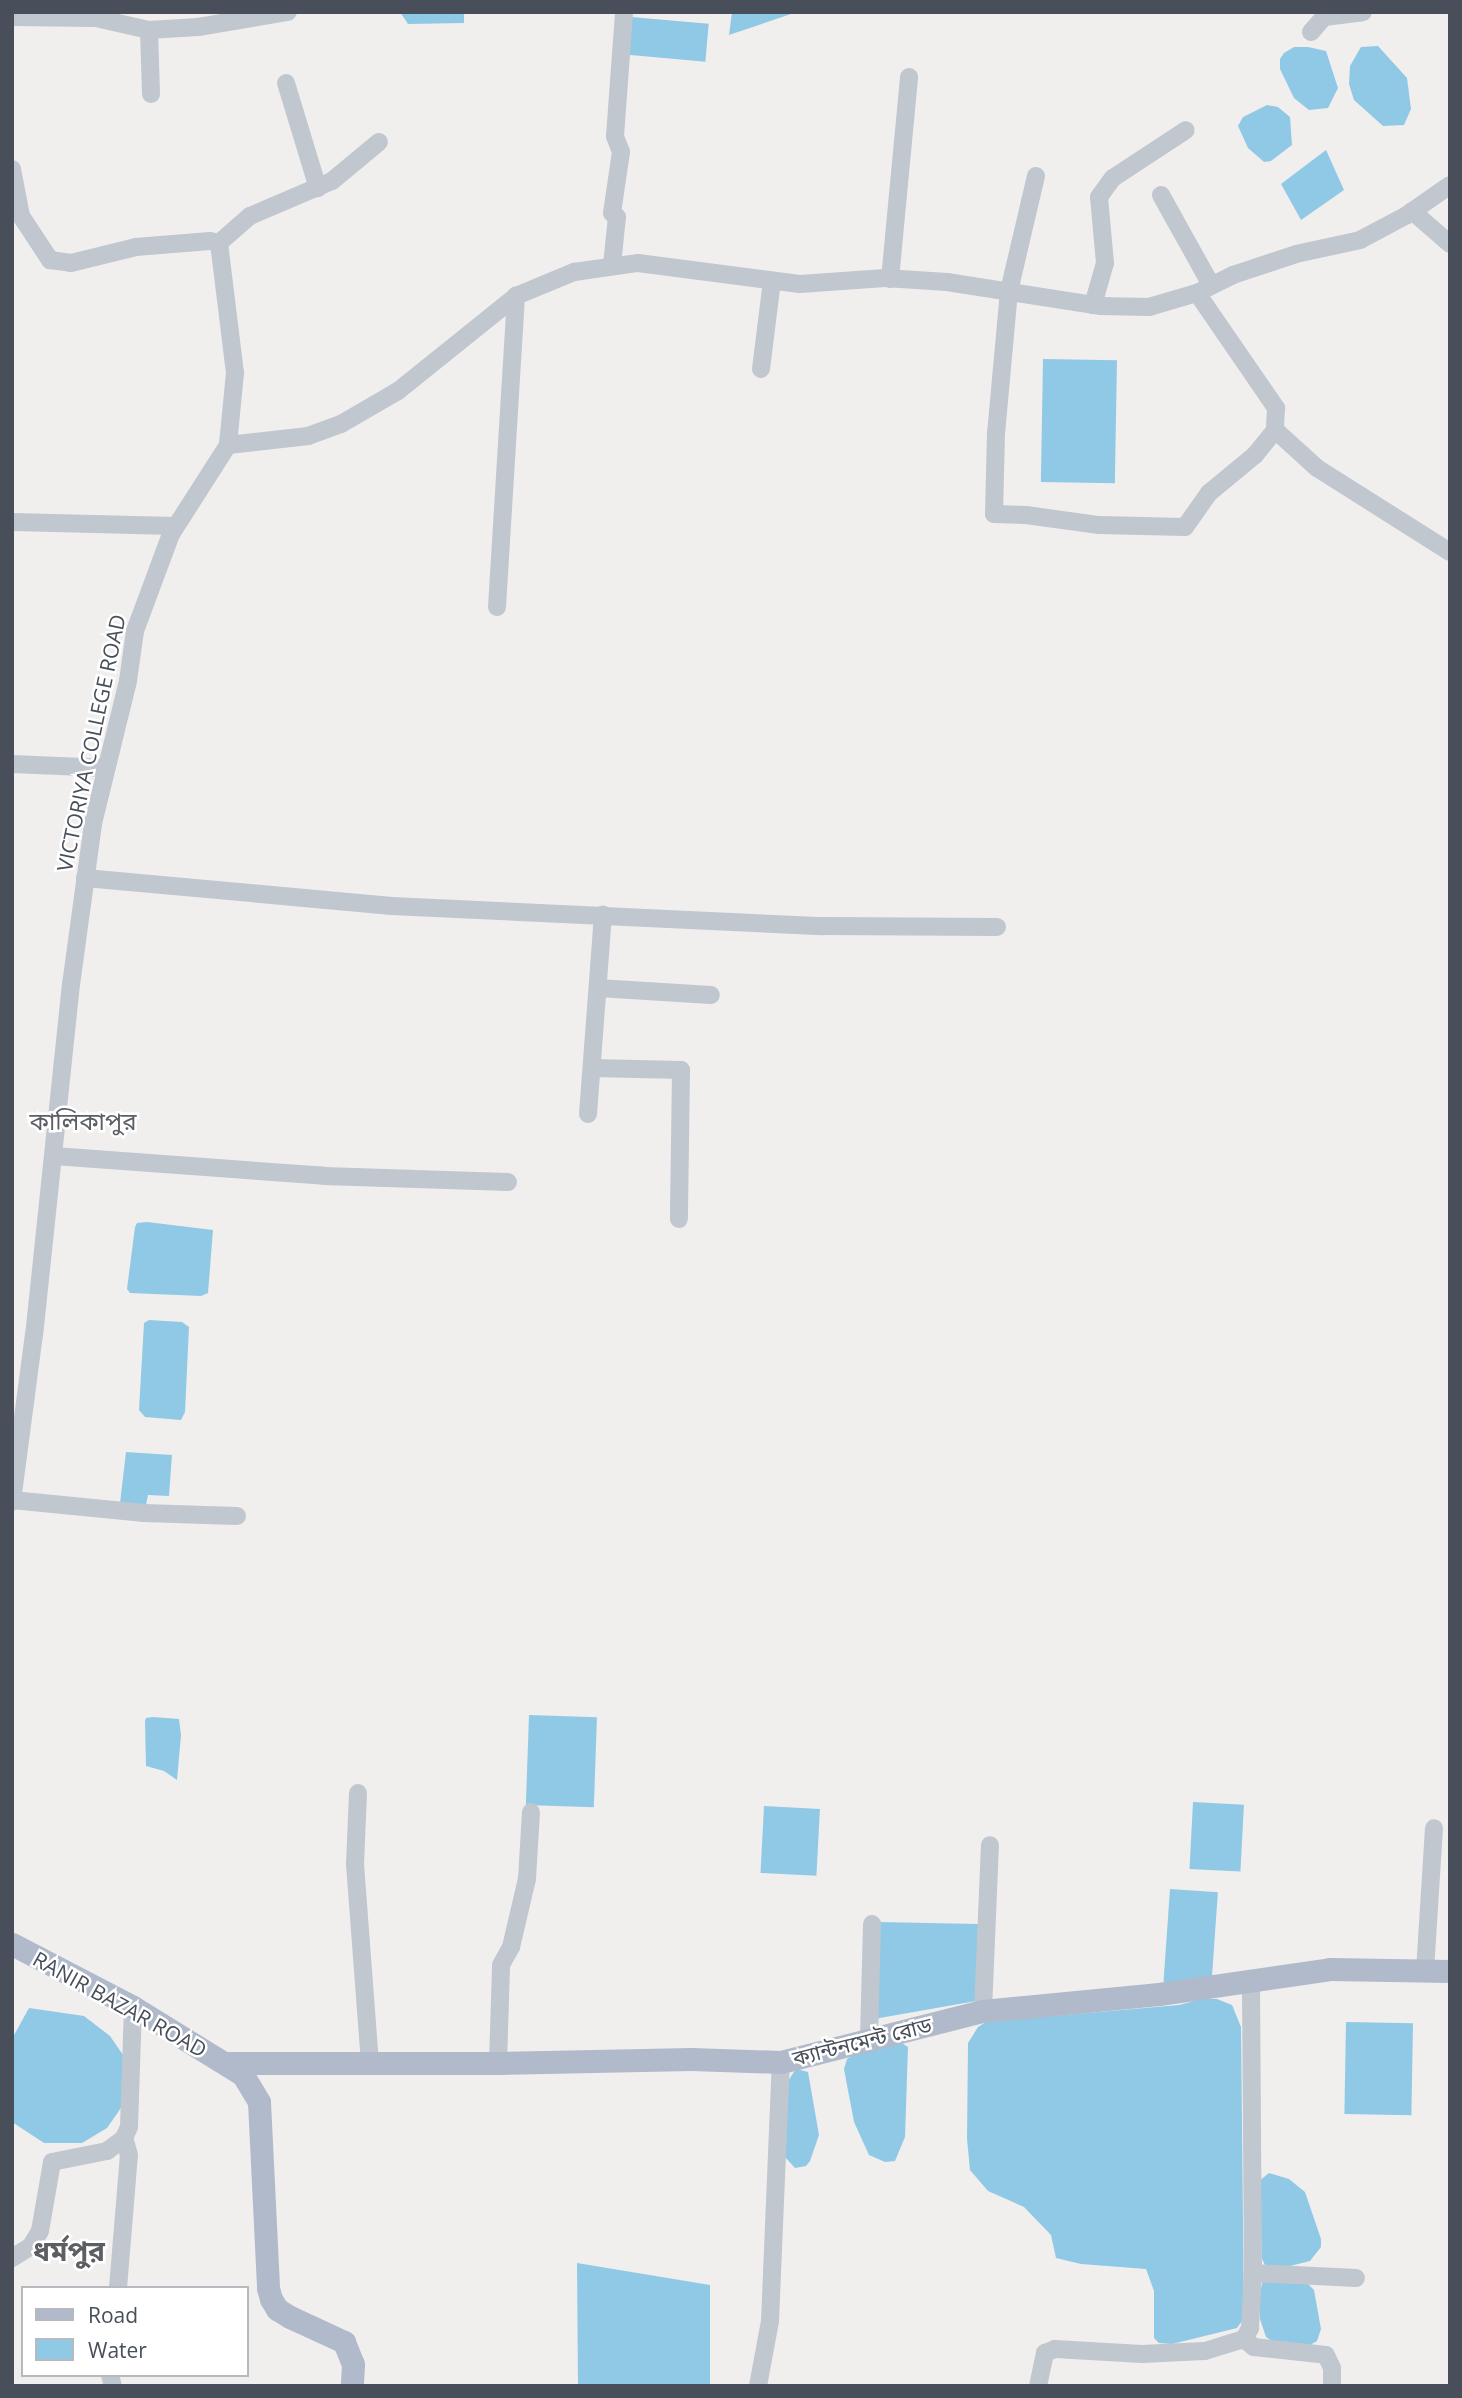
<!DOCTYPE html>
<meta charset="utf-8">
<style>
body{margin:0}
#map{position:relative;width:1462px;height:2398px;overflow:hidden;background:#f1eeee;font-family:"Open Sans","Noto Sans Bengali",sans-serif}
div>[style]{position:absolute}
.water>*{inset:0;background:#90c9e5;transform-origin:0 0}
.minor>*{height:18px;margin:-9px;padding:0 9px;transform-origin:9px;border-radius:9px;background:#c0c7cf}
.major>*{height:23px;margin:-11.5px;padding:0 11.5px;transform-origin:11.5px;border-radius:11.5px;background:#b0bacb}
span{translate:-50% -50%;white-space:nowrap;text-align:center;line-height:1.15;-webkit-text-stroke:5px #fff;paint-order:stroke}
.street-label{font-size:21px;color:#484f5a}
.quarter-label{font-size:24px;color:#5b5e62}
.district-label{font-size:28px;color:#5b5e62;font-weight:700}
.frame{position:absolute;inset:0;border:14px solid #484f5a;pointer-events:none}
.legend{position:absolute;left:21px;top:2286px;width:228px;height:91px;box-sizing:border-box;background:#fff;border:2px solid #b6b9bd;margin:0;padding:9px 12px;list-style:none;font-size:21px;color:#484f5a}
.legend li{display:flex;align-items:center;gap:14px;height:35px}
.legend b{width:35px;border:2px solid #b6b9bd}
</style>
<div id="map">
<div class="water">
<i style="clip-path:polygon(400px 12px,464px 12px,464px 23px,408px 24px)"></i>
<i style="clip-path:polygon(732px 12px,797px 12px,729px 35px)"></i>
<i style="left:631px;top:17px;width:78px;height:38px;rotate:5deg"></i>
<i style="clip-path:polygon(1378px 46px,1407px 78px,1411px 109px,1404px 125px,1383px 126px,1354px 100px,1349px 84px,1350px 66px,1361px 47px)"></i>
<i style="clip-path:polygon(1294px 47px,1308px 47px,1326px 51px,1338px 88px,1328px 108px,1309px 110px,1294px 98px,1280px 69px,1280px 59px,1284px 53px)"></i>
<i style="clip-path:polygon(1267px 105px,1278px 107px,1290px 117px,1292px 145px,1271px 161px,1264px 162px,1248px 148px,1238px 126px,1243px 117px)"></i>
<i style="clip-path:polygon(1326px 150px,1344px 190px,1301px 220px,1281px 184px)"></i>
<i style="left:1043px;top:359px;width:74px;height:123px;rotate:1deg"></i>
<i style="clip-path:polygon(147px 1222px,213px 1230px,208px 1293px,201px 1296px,130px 1293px,127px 1289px,135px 1227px,137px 1223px)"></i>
<i style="clip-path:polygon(149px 1320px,182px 1322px,189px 1327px,185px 1412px,181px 1420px,145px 1417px,139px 1410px,144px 1323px)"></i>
<i style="clip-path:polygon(126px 1452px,172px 1455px,169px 1496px,148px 1495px,146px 1505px,120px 1503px)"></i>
<i style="left:529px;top:1715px;width:68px;height:90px;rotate:2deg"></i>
<i style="clip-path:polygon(153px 1717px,179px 1719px,181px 1735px,177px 1780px,164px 1771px,146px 1766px,145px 1721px,146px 1718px)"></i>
<i style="left:1193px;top:1802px;width:51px;height:67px;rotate:3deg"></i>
<i style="left:764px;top:1806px;width:56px;height:67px;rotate:3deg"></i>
<i style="left:1170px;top:1889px;width:48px;height:93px;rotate:4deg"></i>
<i style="clip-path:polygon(878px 1922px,978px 1924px,976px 2001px,874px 2019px)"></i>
<i style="clip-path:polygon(1202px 1999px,1217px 1999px,1232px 2005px,1241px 2027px,1244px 2318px,1237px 2328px,1172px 2344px,1159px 2343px,1154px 2338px,1154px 2291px,1146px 2269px,1081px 2264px,1056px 2258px,1051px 2235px,1024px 2207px,988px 2191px,970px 2170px,967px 2139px,968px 2043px,978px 2027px,986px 2022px,1179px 2005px)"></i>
<i style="clip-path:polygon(29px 2008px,84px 2016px,110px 2036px,123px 2055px,123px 2105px,107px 2128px,82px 2143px,44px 2143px,12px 2122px,13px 2037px)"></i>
<i style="left:1346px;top:2022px;width:67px;height:92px;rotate:1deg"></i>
<i style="clip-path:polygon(897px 2040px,908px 2047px,905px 2137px,895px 2161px,885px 2162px,869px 2155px,854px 2122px,844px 2069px,847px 2059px,861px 2050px)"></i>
<i style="clip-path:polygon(796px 2069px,808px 2072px,819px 2135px,810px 2161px,806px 2166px,795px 2168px,785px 2157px,788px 2081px)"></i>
<i style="clip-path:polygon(1269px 2173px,1289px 2179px,1305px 2192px,1321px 2239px,1321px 2247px,1310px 2261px,1282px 2268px,1265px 2265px,1262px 2259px,1259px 2181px)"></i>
<i style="clip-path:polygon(577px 2263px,710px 2285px,710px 2386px,578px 2386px)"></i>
<i style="clip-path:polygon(1264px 2276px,1305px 2281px,1314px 2290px,1321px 2329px,1317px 2341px,1310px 2345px,1278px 2345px,1266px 2337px,1260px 2319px,1260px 2293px)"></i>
</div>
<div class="minor">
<i style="left:13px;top:17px;width:83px;rotate:0.7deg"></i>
<i style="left:96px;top:18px;width:54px;rotate:12.8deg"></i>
<i style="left:149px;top:30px;width:49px;rotate:-3.5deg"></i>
<i style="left:198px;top:27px;width:91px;rotate:-9.5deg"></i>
<i style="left:149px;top:30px;width:64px;rotate:88.2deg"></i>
<i style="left:1311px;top:32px;width:20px;rotate:-49deg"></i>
<i style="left:1324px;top:17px;width:39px;rotate:-7deg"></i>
<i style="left:286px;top:83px;width:110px;rotate:73.1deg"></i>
<i style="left:12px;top:169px;width:48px;rotate:79.2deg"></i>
<i style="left:21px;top:216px;width:53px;rotate:56.6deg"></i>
<i style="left:50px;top:260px;width:21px;rotate:8deg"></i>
<i style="left:71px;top:263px;width:67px;rotate:-13.8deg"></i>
<i style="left:136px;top:247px;width:74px;rotate:-4.6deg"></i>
<i style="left:210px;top:241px;width:9px;rotate:13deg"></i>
<i style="left:219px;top:243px;width:131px;rotate:83deg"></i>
<i style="left:235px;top:373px;width:72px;rotate:95.6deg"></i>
<i style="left:228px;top:445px;width:106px;rotate:122.6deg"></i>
<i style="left:171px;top:534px;width:103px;rotate:110.4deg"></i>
<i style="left:135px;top:631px;width:50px;rotate:98deg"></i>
<i style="left:128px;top:681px;width:147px;rotate:103.8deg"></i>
<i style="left:93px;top:824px;width:162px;rotate:97.8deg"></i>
<i style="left:71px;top:984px;width:352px;rotate:96deg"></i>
<i style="left:34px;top:1334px;width:169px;rotate:97.5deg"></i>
<i style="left:1036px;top:176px;width:118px;rotate:103.2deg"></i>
<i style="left:1009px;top:291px;width:143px;rotate:95.2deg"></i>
<i style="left:996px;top:433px;width:81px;rotate:91.4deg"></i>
<i style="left:994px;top:514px;width:32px;rotate:2deg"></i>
<i style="left:1026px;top:515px;width:74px;rotate:7.8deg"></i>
<i style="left:1099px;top:525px;width:86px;rotate:1.3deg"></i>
<i style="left:1185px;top:527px;width:42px;rotate:-54.8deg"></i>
<i style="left:1209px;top:493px;width:60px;rotate:-39.6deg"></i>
<i style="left:1255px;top:455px;width:32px;rotate:-51deg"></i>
<i style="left:1161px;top:195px;width:103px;rotate:60.9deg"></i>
<i style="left:1412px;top:211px;width:50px;rotate:41deg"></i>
<i style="left:219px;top:243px;width:41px;rotate:-41.1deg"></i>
<i style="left:250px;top:216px;width:89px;rotate:-23.1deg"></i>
<i style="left:332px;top:181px;width:61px;rotate:-39.7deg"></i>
<i style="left:612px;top:265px;width:48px;rotate:-84.1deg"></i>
<i style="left:617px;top:217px;width:6px;rotate:-141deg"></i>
<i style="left:612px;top:213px;width:62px;rotate:-81.6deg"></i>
<i style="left:621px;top:152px;width:17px;rotate:-111deg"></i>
<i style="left:615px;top:136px;width:124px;rotate:-85.8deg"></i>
<i style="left:890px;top:279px;width:203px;rotate:-84.6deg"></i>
<i style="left:1197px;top:293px;width:140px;rotate:55.5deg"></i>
<i style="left:1276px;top:408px;width:22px;rotate:93deg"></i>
<i style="left:1275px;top:430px;width:57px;rotate:42.1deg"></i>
<i style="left:1317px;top:468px;width:157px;rotate:32.3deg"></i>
<i style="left:1093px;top:305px;width:44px;rotate:-74.1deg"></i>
<i style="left:1105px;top:263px;width:66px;rotate:-95.2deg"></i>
<i style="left:1099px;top:197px;width:24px;rotate:-54deg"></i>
<i style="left:1113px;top:178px;width:87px;rotate:-33.3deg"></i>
<i style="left:761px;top:369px;width:89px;rotate:-82.9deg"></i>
<i style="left:228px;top:445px;width:81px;rotate:-6.4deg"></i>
<i style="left:308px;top:436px;width:35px;rotate:-20deg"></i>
<i style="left:341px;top:424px;width:66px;rotate:-30.1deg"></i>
<i style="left:398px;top:391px;width:151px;rotate:-38.8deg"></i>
<i style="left:516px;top:296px;width:63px;rotate:-22.5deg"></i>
<i style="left:574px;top:272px;width:65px;rotate:-8deg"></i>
<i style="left:638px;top:263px;width:163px;rotate:7.4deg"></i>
<i style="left:800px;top:284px;width:85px;rotate:-4deg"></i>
<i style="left:885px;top:278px;width:62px;rotate:3.7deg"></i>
<i style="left:947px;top:282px;width:156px;rotate:8.9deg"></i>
<i style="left:1101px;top:306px;width:48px;rotate:1.2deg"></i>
<i style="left:1149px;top:307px;width:50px;rotate:-16.3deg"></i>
<i style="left:1197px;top:293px;width:40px;rotate:-26.6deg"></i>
<i style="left:1233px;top:275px;width:66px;rotate:-18.4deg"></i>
<i style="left:1296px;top:254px;width:66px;rotate:-12.3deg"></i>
<i style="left:1360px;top:240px;width:53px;rotate:-28deg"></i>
<i style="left:1407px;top:215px;width:52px;rotate:-34.9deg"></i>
<i style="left:12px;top:522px;width:163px;rotate:1.4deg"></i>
<i style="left:497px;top:607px;width:312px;rotate:-86.5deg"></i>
<i style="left:12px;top:764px;width:94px;rotate:2.4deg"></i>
<i style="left:85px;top:878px;width:308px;rotate:5.2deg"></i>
<i style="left:392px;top:906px;width:431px;rotate:2.7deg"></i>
<i style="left:823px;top:926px;width:174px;rotate:0.3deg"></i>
<i style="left:598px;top:988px;width:113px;rotate:3.5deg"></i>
<i style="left:592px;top:1068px;width:89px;rotate:1.3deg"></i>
<i style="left:681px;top:1070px;width:149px;rotate:90.8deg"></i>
<i style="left:588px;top:1114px;width:200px;rotate:-85.7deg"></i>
<i style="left:54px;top:1156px;width:271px;rotate:4.2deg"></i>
<i style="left:324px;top:1176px;width:184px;rotate:1.9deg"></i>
<i style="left:12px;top:1500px;width:133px;rotate:5.6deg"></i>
<i style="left:144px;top:1513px;width:93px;rotate:1.8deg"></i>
<i style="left:358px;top:1793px;width:71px;rotate:92.4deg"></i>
<i style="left:355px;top:1864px;width:200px;rotate:85.7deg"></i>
<i style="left:1425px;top:1971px;width:143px;rotate:-86.4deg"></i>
<i style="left:983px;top:2011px;width:166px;rotate:-87.6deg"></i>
<i style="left:869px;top:2039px;width:115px;rotate:-88.5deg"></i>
<i style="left:498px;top:2063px;width:98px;rotate:-88.2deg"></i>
<i style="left:501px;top:1965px;width:21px;rotate:-61deg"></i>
<i style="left:511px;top:1947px;width:70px;rotate:-76.8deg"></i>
<i style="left:527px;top:1879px;width:67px;rotate:-86.6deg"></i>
<i style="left:12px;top:2258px;width:22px;rotate:-32deg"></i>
<i style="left:31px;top:2246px;width:17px;rotate:-59deg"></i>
<i style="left:40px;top:2231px;width:70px;rotate:-80.1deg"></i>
<i style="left:52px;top:2162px;width:56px;rotate:-11.3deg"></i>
<i style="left:107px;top:2151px;width:21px;rotate:-37deg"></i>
<i style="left:124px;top:2138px;width:12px;rotate:-66deg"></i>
<i style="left:129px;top:2127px;width:120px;rotate:-88.1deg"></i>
<i style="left:1253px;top:2273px;width:103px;rotate:2.8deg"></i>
<i style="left:118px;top:2288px;width:133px;rotate:-85.3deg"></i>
<i style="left:129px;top:2155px;width:18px;rotate:-106deg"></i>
<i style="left:1244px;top:2339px;width:13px;rotate:39deg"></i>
<i style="left:1254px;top:2347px;width:72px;rotate:6.3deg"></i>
<i style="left:1326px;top:2355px;width:14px;rotate:65deg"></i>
<i style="left:1332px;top:2368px;width:18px;rotate:90deg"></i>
<i style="left:110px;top:2375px;width:11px;rotate:75deg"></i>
<i style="left:758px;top:2386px;width:66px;rotate:-79.5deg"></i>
<i style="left:770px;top:2321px;width:259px;rotate:-87.6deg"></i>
<i style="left:1038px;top:2386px;width:34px;rotate:-78deg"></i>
<i style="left:1045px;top:2353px;width:11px;rotate:-22deg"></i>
<i style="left:1055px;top:2349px;width:87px;rotate:3.3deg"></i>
<i style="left:1142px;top:2354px;width:63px;rotate:-2.7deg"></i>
<i style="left:1205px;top:2351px;width:41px;rotate:-17.1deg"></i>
<i style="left:1244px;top:2339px;width:13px;rotate:-61deg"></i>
<i style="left:1250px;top:2328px;width:55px;rotate:-86.9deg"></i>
<i style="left:1253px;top:2273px;width:290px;rotate:-90.4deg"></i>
</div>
<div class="major">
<i style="left:12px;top:1944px;width:136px;rotate:27.5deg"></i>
<i style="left:133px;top:2007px;width:129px;rotate:31.7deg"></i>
<i style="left:243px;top:2075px;width:31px;rotate:59deg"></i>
<i style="left:259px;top:2102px;width:186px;rotate:87.2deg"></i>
<i style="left:268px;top:2288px;width:11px;rotate:75deg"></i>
<i style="left:271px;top:2299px;width:12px;rotate:59deg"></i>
<i style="left:277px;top:2309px;width:15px;rotate:32deg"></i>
<i style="left:290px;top:2317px;width:60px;rotate:24.8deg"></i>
<i style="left:344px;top:2342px;width:24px;rotate:68deg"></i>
<i style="left:353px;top:2364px;width:22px;rotate:93deg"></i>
<i style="left:228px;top:2063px;width:270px"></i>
<i style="left:498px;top:2063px;width:193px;rotate:-1.2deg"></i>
<i style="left:691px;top:2059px;width:90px;rotate:1.9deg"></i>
<i style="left:781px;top:2062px;width:208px;rotate:-14.2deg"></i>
<i style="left:983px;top:2011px;width:177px;rotate:-5.5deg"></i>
<i style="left:1159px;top:1994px;width:173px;rotate:-8.3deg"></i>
<i style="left:1330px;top:1969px;width:120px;rotate:1deg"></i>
</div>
<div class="street-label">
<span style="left:91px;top:743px;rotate:-78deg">VICTORIYA COLLEGE ROAD</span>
<span style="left:120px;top:2004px;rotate:29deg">RANIR BAZAR ROAD</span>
<span style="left:862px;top:2041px;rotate:-14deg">ক্যান্টনমেন্ট রোড</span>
</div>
<div class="quarter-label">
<span style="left:83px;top:1121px">কালিকাপুর</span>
</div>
<div class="district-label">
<span style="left:69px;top:2250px">ধর্মপুর</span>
</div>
<div class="frame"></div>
<ul class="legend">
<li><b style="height:9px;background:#b0bacb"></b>Road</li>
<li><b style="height:19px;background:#90c9e5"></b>Water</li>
</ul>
</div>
